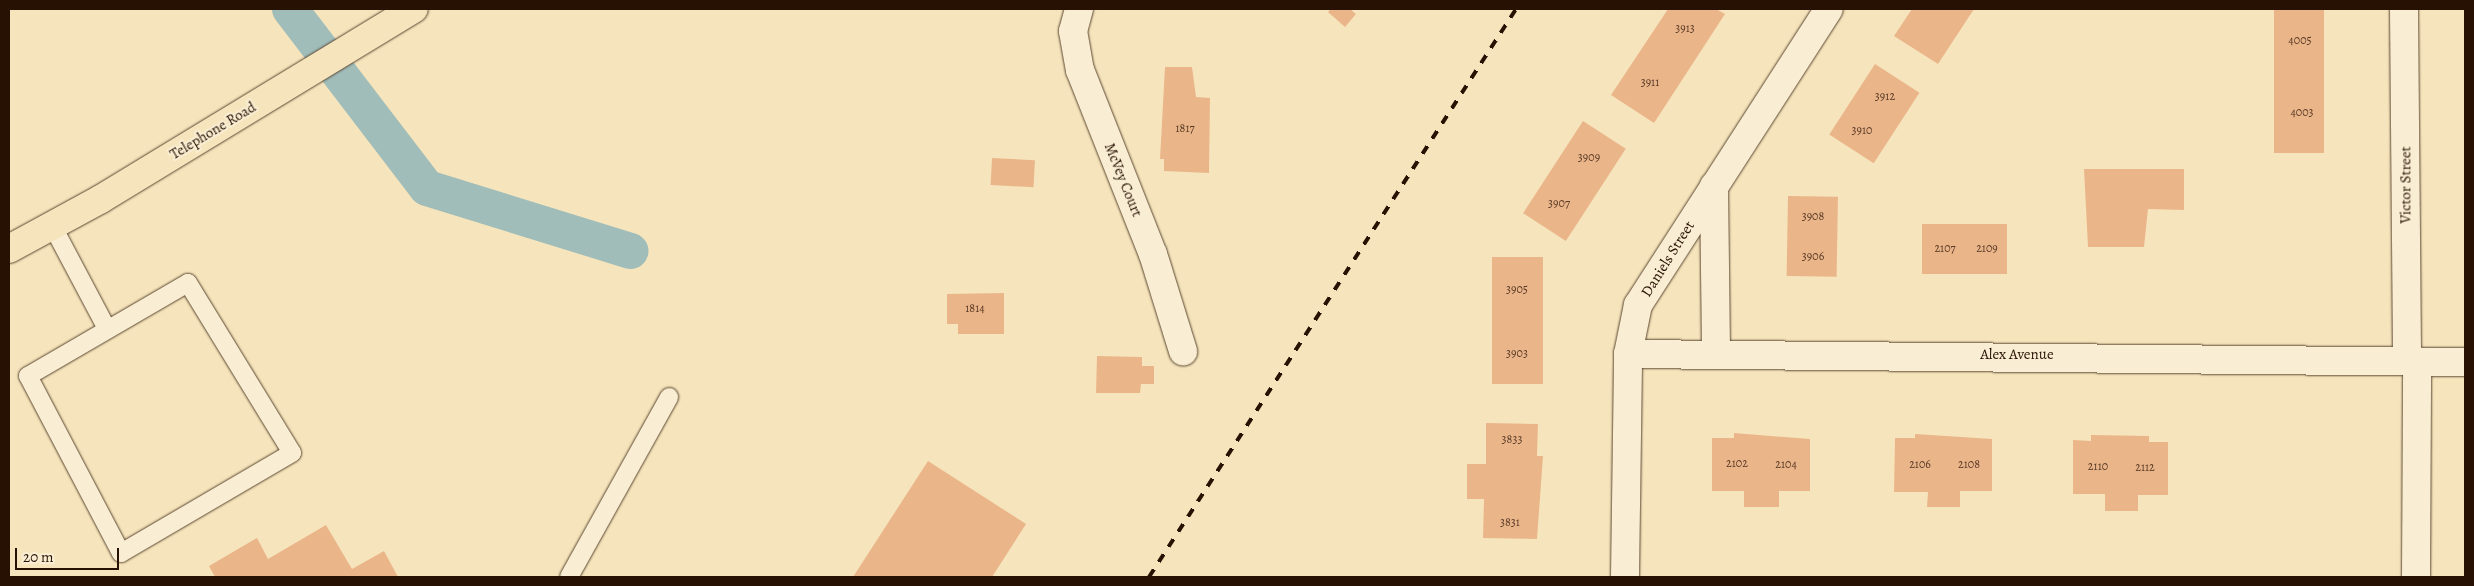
<!DOCTYPE html>
<style>
body{margin:0}
#map{position:relative;width:2474px;height:586px;overflow:hidden;background:#f6e5bc;font-family:Alegreya,serif}
div>[style]{position:absolute}
.canal>*{height:36px;margin:-18px;padding:0 18px;transform-origin:18px;border-radius:18px;background:#a0bdba}
.building>*{inset:0;background:#ebb58a;transform-origin:0 0}
.roads{filter:drop-shadow(0 0 1px #5b4631) drop-shadow(0 0 1px #5b4631)}
.lane>*{height:18px;margin:-9px;padding:0 9px;transform-origin:9px;border-radius:9px;background:#f9eed3}
.street>*{height:28px;margin:-14px;padding:0 14px;transform-origin:14px;border-radius:14px;background:#f9eed3}
.primary>*{height:28px;margin:-14px;padding:0 14px;transform-origin:14px;border-radius:14px;background:#f6e5bc}
.rail>*{height:4px;margin-top:-2px;transform-origin:0;background:repeating-linear-gradient(90deg,#271103 0 9px,transparent 0 18px)}
span{translate:-50% -50%;white-space:nowrap;text-align:center;line-height:1.15;-webkit-text-stroke:4px #f9eed3;paint-order:stroke}
.number-label{font-size:12px;color:#583a25}
.number-label span{-webkit-text-stroke-width:0}
.street-label{font-size:15px;color:#271103}
.frame{position:absolute;inset:0;border:10px solid #271103;pointer-events:none}
.scale{position:absolute;left:15px;top:548px;width:104px;height:22px;box-sizing:border-box;border:2px solid #271103;border-top:0;padding-left:6px;font-size:15px;line-height:18px;white-space:nowrap;color:#271103;-webkit-text-stroke:4px #f9eed3;paint-order:stroke}
</style>
<div id="map">
<div class="canal">
<i style="left:290px;top:9px;width:225px;rotate:52.6deg"></i>
<i style="left:427px;top:188px;width:213px;rotate:17.2deg"></i>
</div>
<div class="building">
<i style="clip-path:polygon(1331px 9px,1350px 9px,1356px 14px,1345px 27px,1328px 12px)"></i>
<i style="clip-path:polygon(1668px 9px,1716px 9px,1725px 14px,1654px 123px,1611px 95px)"></i>
<i style="clip-path:polygon(1912px 9px,1974px 9px,1938px 64px,1894px 36px)"></i>
<i style="left:2274px;top:9px;width:50px;height:144px"></i>
<i style="left:1875px;top:64px;width:53px;height:84px;rotate:33deg"></i>
<i style="clip-path:polygon(1165px 67px,1192px 67px,1196px 97px,1210px 98px,1209px 173px,1164px 171px,1164px 159px,1160px 159px)"></i>
<i style="left:1583px;top:121px;width:51px;height:110px;rotate:33deg"></i>
<i style="left:992px;top:158px;width:43px;height:27px;rotate:3deg"></i>
<i style="clip-path:polygon(2084px 169px,2184px 169px,2184px 210px,2148px 209px,2144px 247px,2088px 247px)"></i>
<i style="left:1788px;top:196px;width:50px;height:80px;rotate:1deg"></i>
<i style="left:1922px;top:224px;width:85px;height:50px"></i>
<i style="left:1492px;top:257px;width:51px;height:127px"></i>
<i style="clip-path:polygon(1004px 293px,1004px 334px,958px 334px,958px 324px,947px 324px,947px 294px)"></i>
<i style="clip-path:polygon(1097px 356px,1142px 357px,1142px 366px,1154px 366px,1154px 384px,1141px 384px,1140px 393px,1096px 393px)"></i>
<i style="clip-path:polygon(1486px 423px,1538px 424px,1537px 456px,1543px 456px,1537px 539px,1483px 538px,1484px 499px,1467px 499px,1467px 464px,1486px 464px)"></i>
<i style="clip-path:polygon(1734px 433px,1810px 439px,1810px 491px,1779px 491px,1779px 507px,1744px 507px,1744px 491px,1712px 491px,1712px 438px,1734px 438px)"></i>
<i style="clip-path:polygon(1915px 434px,1992px 439px,1992px 491px,1960px 491px,1960px 507px,1927px 507px,1928px 492px,1894px 492px,1895px 438px,1915px 438px)"></i>
<i style="clip-path:polygon(2091px 435px,2149px 436px,2149px 442px,2168px 442px,2168px 495px,2138px 495px,2138px 511px,2105px 511px,2105px 494px,2073px 494px,2073px 440px,2091px 441px)"></i>
<i style="clip-path:polygon(928px 461px,1026px 524px,992px 577px,853px 577px)"></i>
<i style="clip-path:polygon(326px 525px,352px 569px,384px 551px,398px 577px,215px 577px,209px 566px,257px 538px,268px 559px)"></i>
</div>
<div class="roads">
<div class="lane">
<i style="left:52px;top:225px;width:115px;rotate:62.1deg"></i>
<i style="left:188px;top:283px;width:199px;rotate:58.5deg"></i>
<i style="left:292px;top:453px;width:198px;rotate:149.7deg"></i>
<i style="left:121px;top:553px;width:200px;rotate:-117.7deg"></i>
<i style="left:28px;top:376px;width:185px;rotate:-30.2deg"></i>
<i style="left:569px;top:577px;width:206px;rotate:-60.9deg"></i>
</div>
<div class="street">
<i style="left:1079px;top:9px;width:23px;rotate:105deg"></i>
<i style="left:1073px;top:31px;width:40px;rotate:80deg"></i>
<i style="left:1080px;top:70px;width:198px;rotate:68.4deg"></i>
<i style="left:1153px;top:254px;width:102px;rotate:72.8deg"></i>
<i style="left:2404px;top:9px;width:352px;rotate:89.5deg"></i>
<i style="left:1714px;top:186px;width:167px;rotate:89.3deg"></i>
<i style="left:1628px;top:354px;width:837px;rotate:0.55deg"></i>
<i style="left:1625px;top:577px;width:223px;rotate:-89.2deg"></i>
<i style="left:1628px;top:354px;width:50px;rotate:-78.5deg"></i>
<i style="left:1638px;top:305px;width:352px;rotate:-57.2deg"></i>
<i style="left:2416px;top:577px;width:216px;rotate:-89.7deg"></i>
</div>
<div class="primary">
<i style="left:9px;top:249px;width:105px;rotate:-28.5deg"></i>
<i style="left:101px;top:199px;width:366px;rotate:-31.3deg"></i>
</div>
</div>
<div class="rail">
<i style="left:1149px;top:577px;width:676px;rotate:-57.13deg"></i>
</div>
<div class="number-label">
<span style="left:1685px;top:29px">3913</span>
<span style="left:2300px;top:41px">4005</span>
<span style="left:1650px;top:83px">3911</span>
<span style="left:1885px;top:97px">3912</span>
<span style="left:2302px;top:113px">4003</span>
<span style="left:1185px;top:129px">1817</span>
<span style="left:1862px;top:131px">3910</span>
<span style="left:1589px;top:158px">3909</span>
<span style="left:1559px;top:204px">3907</span>
<span style="left:1813px;top:217px">3908</span>
<span style="left:1945px;top:249px">2107</span>
<span style="left:1987px;top:249px">2109</span>
<span style="left:1813px;top:257px">3906</span>
<span style="left:1517px;top:290px">3905</span>
<span style="left:975px;top:309px">1814</span>
<span style="left:1517px;top:354px">3903</span>
<span style="left:1512px;top:440px">3833</span>
<span style="left:1737px;top:464px">2102</span>
<span style="left:1786px;top:465px">2104</span>
<span style="left:1920px;top:465px">2106</span>
<span style="left:1969px;top:465px">2108</span>
<span style="left:2098px;top:467px">2110</span>
<span style="left:2145px;top:468px">2112</span>
<span style="left:1510px;top:523px">3831</span>
</div>
<div class="street-label">
<span style="left:213px;top:131px;rotate:-31deg">Telephone Road</span>
<span style="left:1123px;top:180px;rotate:68deg">McVey Court</span>
<span style="left:2406px;top:185px;rotate:-90deg">Victor Street</span>
<span style="left:1668px;top:259px;rotate:-58deg">Daniels Street</span>
<span style="left:2017px;top:355px">Alex Avenue</span>
</div>
<div class="frame"></div>
<div class="scale">20 m</div>
</div>
